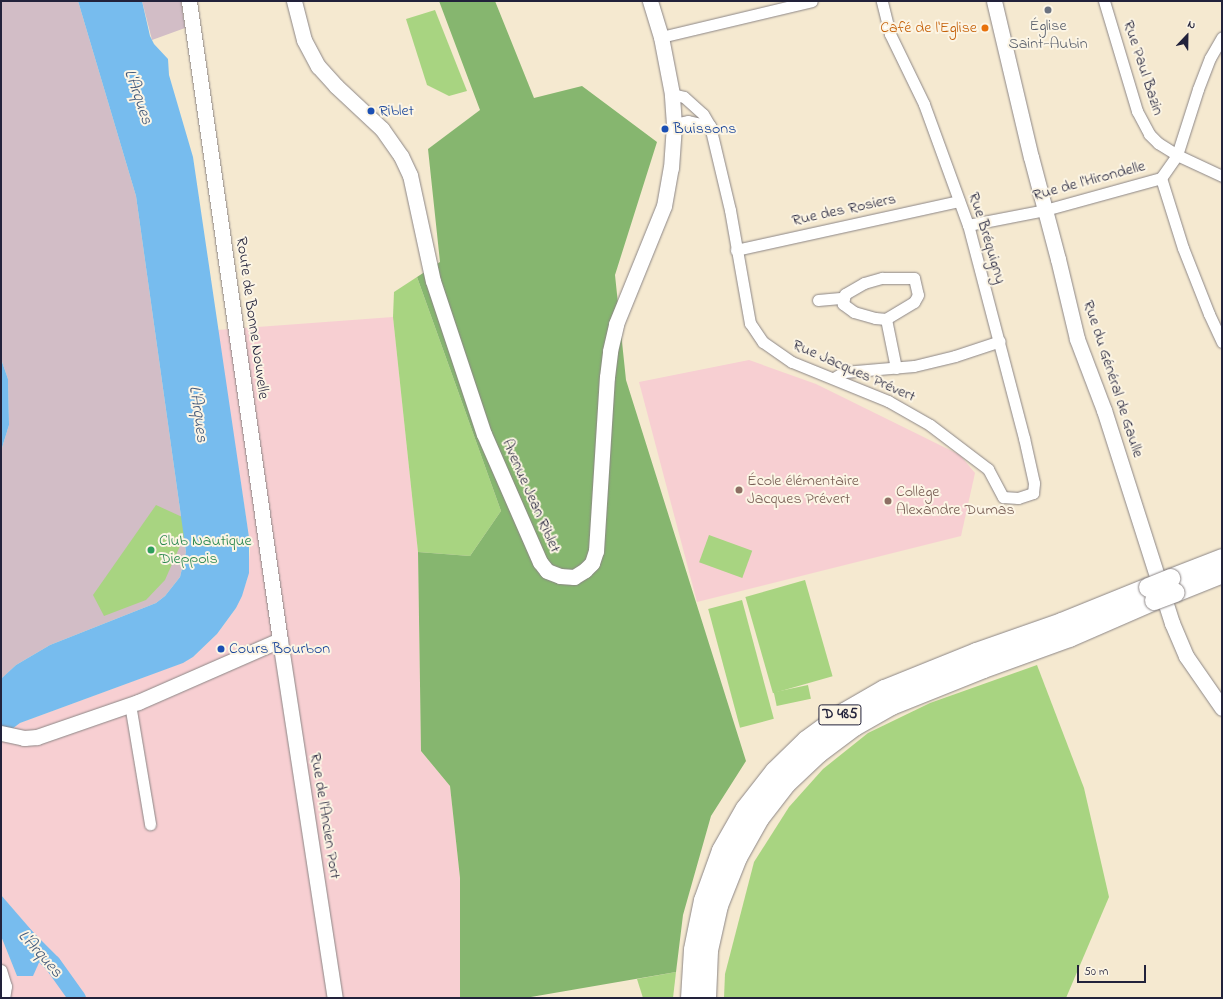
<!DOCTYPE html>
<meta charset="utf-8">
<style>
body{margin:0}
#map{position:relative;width:1223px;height:999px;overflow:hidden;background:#f5e9d0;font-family:"Indie Flower",sans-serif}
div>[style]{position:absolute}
.built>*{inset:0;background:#f7cfd2}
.industrial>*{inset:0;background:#d2bdc6}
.green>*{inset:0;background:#a8d481;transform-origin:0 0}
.forest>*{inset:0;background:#86b66f}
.water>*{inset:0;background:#77bcee}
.river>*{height:17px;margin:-8.5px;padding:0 8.5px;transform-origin:8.5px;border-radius:8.5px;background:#77bcee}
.roads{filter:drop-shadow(0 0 1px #8c8686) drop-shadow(0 0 1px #8c8686)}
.street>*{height:11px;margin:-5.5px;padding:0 5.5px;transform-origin:5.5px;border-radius:5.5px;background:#fff}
.secondary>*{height:15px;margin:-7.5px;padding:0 7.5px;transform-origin:7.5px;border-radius:7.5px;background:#fff}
.highway>*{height:19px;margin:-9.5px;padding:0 9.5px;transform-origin:9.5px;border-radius:9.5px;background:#fff}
.bridges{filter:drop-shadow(0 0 1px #8c8686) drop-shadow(0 0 1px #8c8686)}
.highway-bridge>*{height:19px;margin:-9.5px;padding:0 9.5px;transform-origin:9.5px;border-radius:9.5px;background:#fff}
.dots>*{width:11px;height:11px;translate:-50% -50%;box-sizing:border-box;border:2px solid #fcf5e5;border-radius:50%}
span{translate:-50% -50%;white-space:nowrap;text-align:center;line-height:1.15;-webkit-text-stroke:4px #fcf5e5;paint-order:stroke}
.shield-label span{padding:1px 3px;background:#fcf5e5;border:1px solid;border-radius:3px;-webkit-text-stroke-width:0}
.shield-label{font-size:15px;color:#22223b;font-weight:700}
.worship-label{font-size:16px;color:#5b616d}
.food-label{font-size:16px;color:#c56008}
.right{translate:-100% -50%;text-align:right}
.street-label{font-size:16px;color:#22223b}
.transit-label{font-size:16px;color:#164399}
.left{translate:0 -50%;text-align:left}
.education-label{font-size:16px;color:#785e54}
.leisure-label{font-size:16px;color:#27864d}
.water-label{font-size:17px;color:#40587a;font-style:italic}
.frame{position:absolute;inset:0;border:2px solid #22223b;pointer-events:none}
.north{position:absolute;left:1167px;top:16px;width:40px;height:40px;-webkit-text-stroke:3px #fcf5e5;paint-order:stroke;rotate:22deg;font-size:11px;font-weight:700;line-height:16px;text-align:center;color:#22223b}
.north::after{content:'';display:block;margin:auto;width:14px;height:18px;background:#22223b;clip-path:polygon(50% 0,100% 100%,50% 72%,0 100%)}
.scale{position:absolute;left:1077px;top:965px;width:69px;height:18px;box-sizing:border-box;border:2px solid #22223b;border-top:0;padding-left:5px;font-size:12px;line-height:14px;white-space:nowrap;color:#22223b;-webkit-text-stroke:3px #fcf5e5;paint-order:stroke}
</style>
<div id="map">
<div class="built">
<i style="clip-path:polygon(393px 317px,418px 552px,421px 751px,450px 786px,460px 878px,460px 998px,1px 998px,1px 936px,17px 976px,45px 947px,1px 895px,1px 737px,20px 723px,182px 663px,193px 657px,217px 634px,236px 608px,247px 580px,250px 551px,249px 537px,217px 330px)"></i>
<i style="clip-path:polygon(749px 360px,816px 384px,960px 455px,975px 473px,961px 536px,697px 602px,639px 382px)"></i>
</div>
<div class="industrial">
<i style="clip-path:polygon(1px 1px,78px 1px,136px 196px,186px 552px,180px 577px,165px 596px,156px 603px,50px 645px,16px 665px,1px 679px,1px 451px,9px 425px,8px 379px,1px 359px)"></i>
<i style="clip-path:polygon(142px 1px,181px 1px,185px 28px,152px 40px)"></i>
</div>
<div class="green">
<i style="clip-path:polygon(435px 10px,467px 91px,449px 96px,427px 85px,406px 19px)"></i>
<i style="clip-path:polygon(417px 277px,501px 511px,470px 556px,418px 552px,393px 317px,394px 292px)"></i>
<i style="clip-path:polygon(156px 505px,191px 521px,165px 580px,146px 600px,104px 616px,93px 595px)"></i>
<i style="left:709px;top:535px;width:46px;height:29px;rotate:20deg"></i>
<i style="left:805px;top:580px;width:100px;height:62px;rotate:74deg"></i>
<i style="left:742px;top:600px;width:123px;height:35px;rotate:75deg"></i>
<i style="clip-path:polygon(1037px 665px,1084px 788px,1109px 897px,1066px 998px,724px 998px,725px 974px,754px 862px,789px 807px,823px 769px,868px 733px,930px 703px)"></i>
<i style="left:808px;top:685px;width:14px;height:35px;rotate:78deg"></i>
<i style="clip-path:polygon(676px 972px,673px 998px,643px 998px,637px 979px)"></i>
</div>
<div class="forest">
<i style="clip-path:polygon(439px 1px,495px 1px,534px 98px,582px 86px,657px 142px,615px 275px,626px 380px,746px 761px,711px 816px,683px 915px,676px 972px,525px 998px,460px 998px,460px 878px,450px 786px,421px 751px,418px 552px,470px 556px,501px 511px,417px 277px,440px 262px,428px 149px,480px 110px)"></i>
</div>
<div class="water">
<i style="clip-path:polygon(78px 1px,142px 1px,150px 36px,154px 44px,168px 59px,169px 75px,193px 157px,249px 537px,249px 573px,242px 596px,236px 608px,217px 634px,193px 657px,183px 663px,20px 723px,1px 737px,1px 679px,3px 677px,16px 665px,50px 645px,156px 603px,165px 596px,180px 577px,186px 552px,136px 196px)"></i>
<i style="clip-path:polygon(1px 359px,8px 379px,9px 425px,1px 451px)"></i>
<i style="clip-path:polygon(1px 895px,46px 947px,33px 976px,17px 976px,1px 936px)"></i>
</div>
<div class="river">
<i style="left:1px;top:912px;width:72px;rotate:45deg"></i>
<i style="left:52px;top:963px;width:43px;rotate:54.5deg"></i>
</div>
<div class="roads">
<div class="street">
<i style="left:1104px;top:1px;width:115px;rotate:73.3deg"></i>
<i style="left:1137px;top:111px;width:26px;rotate:62deg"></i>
<i style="left:1149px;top:134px;width:13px;rotate:45deg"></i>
<i style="left:1158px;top:143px;width:22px;rotate:32deg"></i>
<i style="left:1177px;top:155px;width:50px;rotate:25deg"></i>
<i style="left:661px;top:37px;width:155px;rotate:-13.4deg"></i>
<i style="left:672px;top:94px;width:12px;rotate:14deg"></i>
<i style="left:684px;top:97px;width:25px;rotate:42deg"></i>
<i style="left:703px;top:114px;width:14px;rotate:60deg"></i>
<i style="left:710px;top:126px;width:86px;rotate:76.6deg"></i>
<i style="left:730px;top:210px;width:115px;rotate:80deg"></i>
<i style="left:750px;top:323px;width:23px;rotate:56deg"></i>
<i style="left:763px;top:342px;width:35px;rotate:35deg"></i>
<i style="left:792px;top:362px;width:104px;rotate:22.1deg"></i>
<i style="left:888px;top:401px;width:48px;rotate:29.7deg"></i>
<i style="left:930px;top:425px;width:73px;rotate:37.2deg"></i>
<i style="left:988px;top:469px;width:32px;rotate:62deg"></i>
<i style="left:1003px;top:497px;width:15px;rotate:4deg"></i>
<i style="left:1018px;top:498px;width:16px;rotate:-18deg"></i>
<i style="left:1033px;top:493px;width:10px;rotate:-84deg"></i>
<i style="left:1034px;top:483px;width:46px;rotate:-102.5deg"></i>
<i style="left:1024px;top:438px;width:220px;rotate:-104.7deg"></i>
<i style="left:968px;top:225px;width:129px;rotate:-110deg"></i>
<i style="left:924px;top:104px;width:78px;rotate:-115.9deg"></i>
<i style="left:890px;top:34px;width:34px;rotate:-104deg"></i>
<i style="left:674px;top:124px;width:14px;rotate:-12deg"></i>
<i style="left:688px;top:121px;width:23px;rotate:13deg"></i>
<i style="left:1161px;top:178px;width:73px;rotate:72.6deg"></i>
<i style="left:1183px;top:248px;width:71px;rotate:68.5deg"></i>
<i style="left:1209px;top:314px;width:31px;rotate:65deg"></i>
<i style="left:968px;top:225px;width:78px;rotate:-11deg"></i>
<i style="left:1045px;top:210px;width:120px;rotate:-15.4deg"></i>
<i style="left:1161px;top:178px;width:28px;rotate:-55deg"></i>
<i style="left:1177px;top:155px;width:69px;rotate:-72.3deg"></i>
<i style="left:1198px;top:89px;width:33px;rotate:-69deg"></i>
<i style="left:1210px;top:58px;width:24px;rotate:-60deg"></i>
<i style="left:736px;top:250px;width:228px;rotate:-12.4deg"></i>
<i style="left:818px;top:300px;width:25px;rotate:-5deg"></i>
<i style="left:886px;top:319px;width:11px;rotate:-175deg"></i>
<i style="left:875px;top:318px;width:22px;rotate:-164deg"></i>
<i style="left:854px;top:312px;width:14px;rotate:-144deg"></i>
<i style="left:843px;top:304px;width:10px;rotate:-79deg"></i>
<i style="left:845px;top:294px;width:22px;rotate:-30deg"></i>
<i style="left:864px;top:283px;width:19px;rotate:-16deg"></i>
<i style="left:882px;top:278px;width:32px"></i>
<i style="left:914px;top:278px;width:17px;rotate:77deg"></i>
<i style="left:918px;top:295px;width:8px;rotate:120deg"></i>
<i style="left:914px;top:302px;width:33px;rotate:149deg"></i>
<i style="left:886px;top:319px;width:50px;rotate:78.5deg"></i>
<i style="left:834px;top:378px;width:12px;rotate:-31deg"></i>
<i style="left:844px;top:372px;width:70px;rotate:-4.9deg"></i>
<i style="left:914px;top:366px;width:42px;rotate:-13.7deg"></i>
<i style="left:955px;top:356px;width:47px;rotate:-18.4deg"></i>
<i style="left:130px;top:704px;width:122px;rotate:80.5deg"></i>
<i style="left:1px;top:970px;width:17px;rotate:73deg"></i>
<i style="left:6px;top:986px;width:12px;rotate:99deg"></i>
</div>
<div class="secondary">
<i style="left:189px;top:1px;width:645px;rotate:81.9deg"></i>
<i style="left:280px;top:640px;width:362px;rotate:81.3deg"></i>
<i style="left:294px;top:1px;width:40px;rotate:75.6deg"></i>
<i style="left:304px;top:40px;width:30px;rotate:62deg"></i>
<i style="left:318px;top:66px;width:27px;rotate:48deg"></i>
<i style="left:336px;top:86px;width:63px;rotate:43.1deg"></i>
<i style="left:382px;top:129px;width:33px;rotate:55deg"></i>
<i style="left:401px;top:156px;width:21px;rotate:65deg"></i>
<i style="left:410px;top:175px;width:108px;rotate:77.8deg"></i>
<i style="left:433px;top:281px;width:161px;rotate:71.6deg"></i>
<i style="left:484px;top:434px;width:140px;rotate:66.4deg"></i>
<i style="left:540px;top:562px;width:11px;rotate:52deg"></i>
<i style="left:547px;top:571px;width:14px;rotate:21deg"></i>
<i style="left:560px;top:576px;width:14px;rotate:4deg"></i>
<i style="left:574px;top:577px;width:13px;rotate:-32deg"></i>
<i style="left:585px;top:570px;width:10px;rotate:-45deg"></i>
<i style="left:592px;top:563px;width:13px;rotate:-72deg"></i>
<i style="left:596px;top:551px;width:174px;rotate:-86.4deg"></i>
<i style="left:607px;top:377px;width:26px;rotate:-83deg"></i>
<i style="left:610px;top:351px;width:28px;rotate:-77deg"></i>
<i style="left:616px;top:324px;width:127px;rotate:-67.9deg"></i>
<i style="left:664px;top:206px;width:39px;rotate:-80deg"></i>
<i style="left:671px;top:168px;width:43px;rotate:-86deg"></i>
<i style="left:674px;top:125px;width:31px;rotate:-94deg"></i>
<i style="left:672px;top:94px;width:58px;rotate:-100.9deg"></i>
<i style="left:661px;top:37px;width:38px;rotate:-107deg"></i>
<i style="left:994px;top:1px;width:160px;rotate:76.7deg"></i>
<i style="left:1031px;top:157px;width:106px;rotate:75.2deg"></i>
<i style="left:1058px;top:259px;width:82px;rotate:76.6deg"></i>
<i style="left:1077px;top:339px;width:76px;rotate:69.2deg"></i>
<i style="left:1104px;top:410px;width:224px;rotate:72.3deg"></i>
<i style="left:1172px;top:623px;width:36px;rotate:67deg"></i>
<i style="left:1186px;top:656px;width:63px;rotate:55.3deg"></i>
<i style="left:1px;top:733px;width:24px;rotate:12deg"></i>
<i style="left:24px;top:738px;width:13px;rotate:-4deg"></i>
<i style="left:37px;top:737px;width:107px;rotate:-19.1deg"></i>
<i style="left:138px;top:702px;width:155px;rotate:-23.6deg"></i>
</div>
<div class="highway">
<i style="left:1170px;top:578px;width:56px;rotate:-21deg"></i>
<i style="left:1175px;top:592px;width:51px;rotate:-22deg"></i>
<i style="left:690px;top:998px;width:49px;rotate:-86.5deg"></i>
<i style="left:693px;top:949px;width:50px;rotate:-78.5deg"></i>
<i style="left:703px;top:900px;width:53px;rotate:-70.2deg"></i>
<i style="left:721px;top:850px;width:48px;rotate:-60.3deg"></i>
<i style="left:745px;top:808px;width:47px;rotate:-51.9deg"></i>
<i style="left:774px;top:771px;width:45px;rotate:-44.1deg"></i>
<i style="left:806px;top:740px;width:47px;rotate:-36.4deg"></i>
<i style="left:844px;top:712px;width:46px;rotate:-29.9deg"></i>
<i style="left:884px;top:689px;width:99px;rotate:-21.9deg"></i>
<i style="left:976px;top:652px;width:90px;rotate:-19.4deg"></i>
<i style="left:1061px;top:622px;width:94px;rotate:-21.9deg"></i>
<i style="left:706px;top:998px;width:48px;rotate:-87.6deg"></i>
<i style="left:708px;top:950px;width:46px;rotate:-77.5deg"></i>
<i style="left:718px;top:905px;width:52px;rotate:-68.4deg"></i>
<i style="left:737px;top:857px;width:45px;rotate:-60.6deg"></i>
<i style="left:759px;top:818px;width:44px;rotate:-52.4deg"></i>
<i style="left:786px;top:783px;width:44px;rotate:-43.2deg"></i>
<i style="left:818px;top:753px;width:45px;rotate:-36.9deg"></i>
<i style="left:854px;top:726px;width:43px;rotate:-29.6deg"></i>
<i style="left:891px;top:705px;width:99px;rotate:-21.9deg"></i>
<i style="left:983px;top:668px;width:91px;rotate:-19.8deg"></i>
<i style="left:1069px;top:637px;width:93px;rotate:-23.5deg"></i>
</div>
</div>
<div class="bridges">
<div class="highway-bridge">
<i style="left:1148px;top:587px;width:24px;rotate:-22deg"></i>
<i style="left:1154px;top:600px;width:22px;rotate:-21deg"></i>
</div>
</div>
<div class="dots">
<i style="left:1048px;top:10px;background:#6b7280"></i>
<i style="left:985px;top:28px;background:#e8710a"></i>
<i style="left:371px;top:111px;background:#1a4fb4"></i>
<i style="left:665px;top:129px;background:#1a4fb4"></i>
<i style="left:739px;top:490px;background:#8d6e63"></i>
<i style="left:888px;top:501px;background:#8d6e63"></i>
<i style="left:151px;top:550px;background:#2e9e5b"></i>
<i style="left:221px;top:649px;background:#1a4fb4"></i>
</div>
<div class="shield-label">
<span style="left:840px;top:715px">D 485</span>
</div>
<div class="worship-label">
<span style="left:1048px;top:35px">Église<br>Saint-Aubin</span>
</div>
<div class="food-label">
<span class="right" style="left:977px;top:28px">Café de l'Eglise</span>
</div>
<div class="street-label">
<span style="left:1143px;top:68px;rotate:72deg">Rue Paul Bazin</span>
<span style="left:1089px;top:181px;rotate:-15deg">Rue de l'Hirondelle</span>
<span style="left:844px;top:210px;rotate:-12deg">Rue des Rosiers</span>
<span style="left:987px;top:238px;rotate:73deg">Rue Bréquigny</span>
<span style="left:252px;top:318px;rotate:82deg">Route de Bonne Nouvelle</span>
<span style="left:854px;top:371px;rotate:24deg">Rue Jacques Prévert</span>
<span style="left:1113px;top:379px;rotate:72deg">Rue du Général de Gaulle</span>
<span style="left:531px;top:496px;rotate:66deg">Avenue Jean Riblet</span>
<span style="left:325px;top:816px;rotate:81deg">Rue de l'Ancien Port</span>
</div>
<div class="transit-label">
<span class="left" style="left:379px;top:111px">Riblet</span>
<span class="left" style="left:673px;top:129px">Buissons</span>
<span class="left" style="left:229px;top:649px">Cours Bourbon</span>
</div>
<div class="education-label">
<span class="left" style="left:747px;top:490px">École élémentaire<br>Jacques Prévert</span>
<span class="left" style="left:896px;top:501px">Collège<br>Alexandre Dumas</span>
</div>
<div class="leisure-label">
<span class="left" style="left:159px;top:550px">Club Nautique<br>Dieppois</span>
</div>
<div class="water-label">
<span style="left:138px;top:97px;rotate:71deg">L'Arques</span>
<span style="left:198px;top:414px;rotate:82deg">L'Arques</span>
<span style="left:40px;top:954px;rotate:48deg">L'Arques</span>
</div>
<div class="frame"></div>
<div class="north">N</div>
<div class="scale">50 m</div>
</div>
